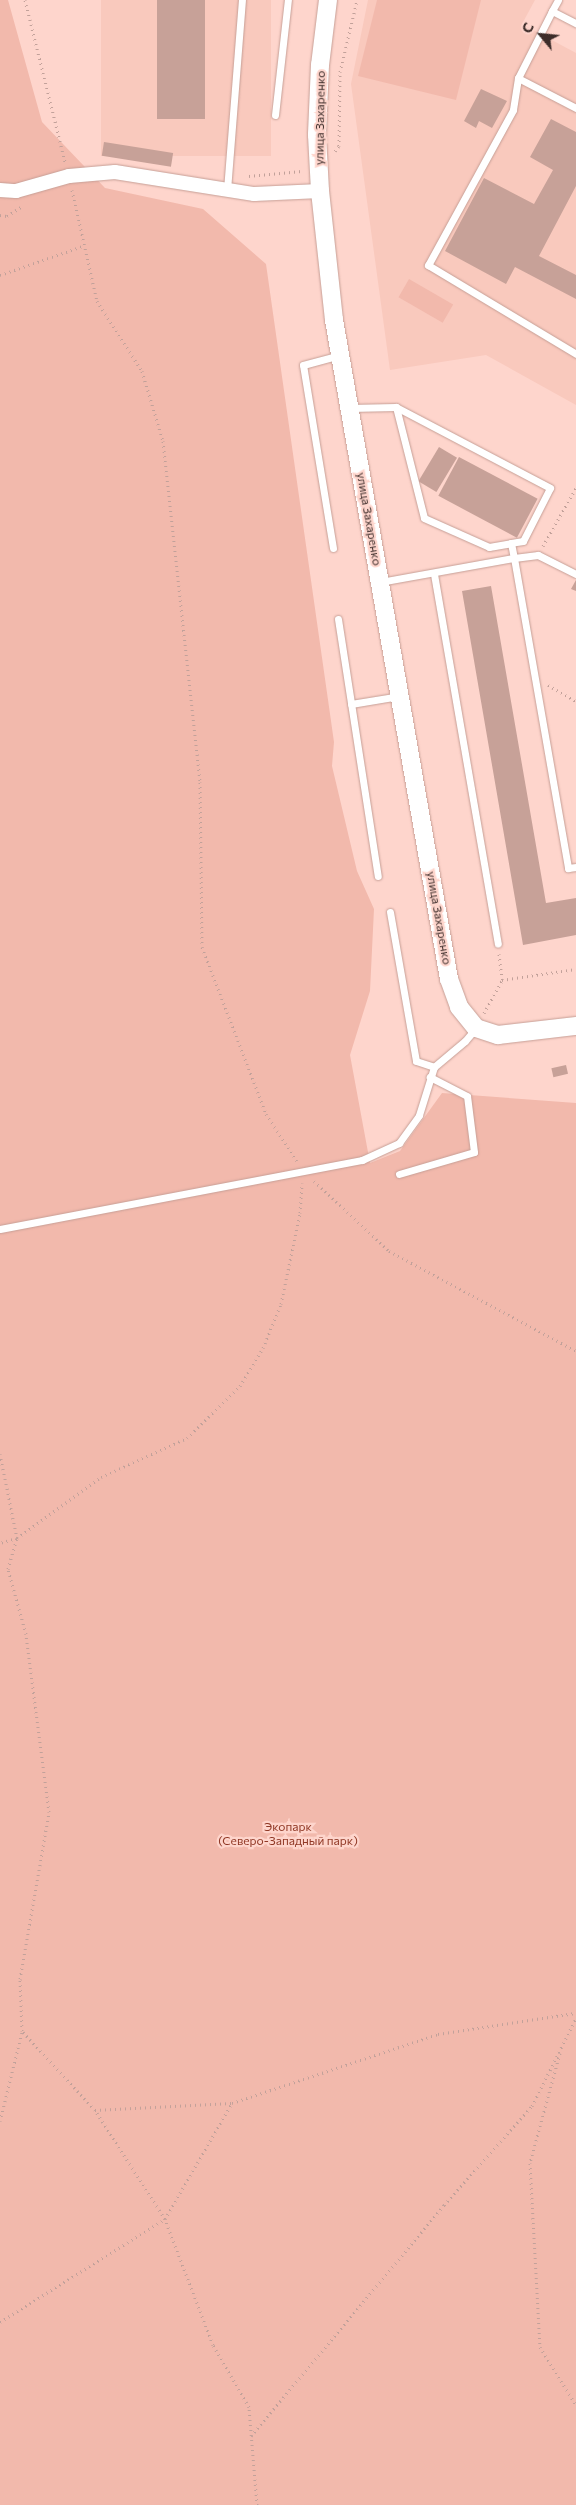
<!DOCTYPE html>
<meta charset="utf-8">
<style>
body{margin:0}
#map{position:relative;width:576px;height:2505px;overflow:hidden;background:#fed5cc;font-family:Commissioner,sans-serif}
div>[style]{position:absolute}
.built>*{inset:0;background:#f9c9bd;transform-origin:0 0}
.green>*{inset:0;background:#f2b9ac;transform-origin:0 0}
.building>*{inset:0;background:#c7a198;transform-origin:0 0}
.path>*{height:3px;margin-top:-1.5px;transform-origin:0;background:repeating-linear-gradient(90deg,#c2a19a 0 1px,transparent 0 5px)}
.roads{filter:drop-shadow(0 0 1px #c69f96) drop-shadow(0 0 1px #c69f96)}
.service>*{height:7px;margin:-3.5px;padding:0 3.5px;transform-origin:3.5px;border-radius:3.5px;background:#fff}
.minor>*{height:14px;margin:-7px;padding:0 7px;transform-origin:7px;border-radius:7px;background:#fff}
.tertiary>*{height:18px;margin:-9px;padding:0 9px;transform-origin:9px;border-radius:9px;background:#fff}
span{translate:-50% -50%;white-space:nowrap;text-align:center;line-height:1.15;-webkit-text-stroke:4.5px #fed5cc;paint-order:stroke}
.street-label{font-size:12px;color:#3d2d2a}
.park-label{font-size:12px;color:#903825}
.north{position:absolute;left:516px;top:10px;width:50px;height:50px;-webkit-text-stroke:4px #fed5cc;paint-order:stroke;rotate:298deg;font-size:14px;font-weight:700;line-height:20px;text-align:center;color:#3d2d2a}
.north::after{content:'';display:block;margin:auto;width:18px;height:22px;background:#3d2d2a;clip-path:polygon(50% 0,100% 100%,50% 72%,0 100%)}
</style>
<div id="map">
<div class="built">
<i style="left:101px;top:0;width:170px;height:156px"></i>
<i style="clip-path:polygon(368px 0,535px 0,522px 24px,576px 53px,576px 405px,486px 355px,390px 370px,351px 84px)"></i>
</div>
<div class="green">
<i style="clip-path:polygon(0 0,8px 0,42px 122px,105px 188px,203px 209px,266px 264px,334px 742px,332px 766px,357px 871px,374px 909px,370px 991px,350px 1055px,370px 1163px,400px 1151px,442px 1093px,576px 1103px,576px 2505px,0 2505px)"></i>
<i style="clip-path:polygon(377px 0,481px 0,456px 100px,358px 76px)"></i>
<i style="left:409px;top:279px;width:51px;height:21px;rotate:30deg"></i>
</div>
<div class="building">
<i style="left:157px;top:0;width:48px;height:119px"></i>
<i style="clip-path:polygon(481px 89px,507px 101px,492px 128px,479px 121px,476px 128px,464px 121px)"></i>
<i style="clip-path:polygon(551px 119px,576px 132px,576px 186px,539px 256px,576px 275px,576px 299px,515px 267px,506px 284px,445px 251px,484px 178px,534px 204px,553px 170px,530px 157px)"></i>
<i style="left:104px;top:142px;width:70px;height:14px;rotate:9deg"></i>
<i style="left:439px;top:447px;width:21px;height:40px;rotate:31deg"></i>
<i style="left:459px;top:457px;width:89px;height:44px;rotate:28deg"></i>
<i style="clip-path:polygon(576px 580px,576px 591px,571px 589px)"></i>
<i style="clip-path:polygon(491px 586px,546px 903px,576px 898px,576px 935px,523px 945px,462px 591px)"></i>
<i style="left:566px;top:1065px;width:9px;height:15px;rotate:77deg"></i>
</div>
<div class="path">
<i style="left:25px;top:0;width:167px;rotate:76.1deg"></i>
<i style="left:335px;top:151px;width:6px;rotate:-51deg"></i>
<i style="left:339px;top:146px;width:74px;rotate:-89.2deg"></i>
<i style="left:340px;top:72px;width:74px;rotate:-76.7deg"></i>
<i style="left:249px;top:176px;width:53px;rotate:-5.4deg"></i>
<i style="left:72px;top:190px;width:114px;rotate:77.3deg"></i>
<i style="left:97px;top:301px;width:83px;rotate:57.3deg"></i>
<i style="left:142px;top:371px;width:73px;rotate:73.3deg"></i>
<i style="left:163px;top:441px;width:343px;rotate:83.8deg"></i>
<i style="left:200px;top:782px;width:165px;rotate:89.3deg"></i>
<i style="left:202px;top:947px;width:179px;rotate:69deg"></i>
<i style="left:266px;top:1114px;width:56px;rotate:56.6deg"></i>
<i style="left:0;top:215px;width:7px;rotate:8deg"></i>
<i style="left:7px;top:216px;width:17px;rotate:-33deg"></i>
<i style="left:0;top:275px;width:88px;rotate:-19.3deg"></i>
<i style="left:543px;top:546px;width:67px;rotate:-60.4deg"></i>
<i style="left:548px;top:685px;width:32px;rotate:30deg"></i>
<i style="left:499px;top:954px;width:26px;rotate:83deg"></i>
<i style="left:502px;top:980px;width:75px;rotate:-8.5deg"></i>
<i style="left:484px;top:1013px;width:38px;rotate:-61deg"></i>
<i style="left:314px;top:1181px;width:103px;rotate:43deg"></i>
<i style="left:389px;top:1251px;width:212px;rotate:28.1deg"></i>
<i style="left:0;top:1454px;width:86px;rotate:78.6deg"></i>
<i style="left:17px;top:1538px;width:18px;rotate:164deg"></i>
<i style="left:560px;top:2053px;width:114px;rotate:105.3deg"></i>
<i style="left:530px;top:2163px;width:184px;rotate:86.9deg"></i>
<i style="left:540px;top:2347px;width:68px;rotate:58.2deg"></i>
<i style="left:95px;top:2110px;width:137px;rotate:-2.9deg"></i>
<i style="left:232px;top:2103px;width:217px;rotate:-18.5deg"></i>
<i style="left:438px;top:2034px;width:140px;rotate:-8.7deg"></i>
<i style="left:0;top:2121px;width:92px;rotate:-76.1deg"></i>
<i style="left:0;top:2322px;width:195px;rotate:-32deg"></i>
<i style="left:165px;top:2219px;width:134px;rotate:-60deg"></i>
<i style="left:251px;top:2436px;width:301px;rotate:-50.1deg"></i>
<i style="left:444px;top:2205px;width:132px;rotate:-48.4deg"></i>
<i style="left:532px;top:2106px;width:98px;rotate:-63.4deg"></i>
<i style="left:257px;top:2505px;width:98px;rotate:-94.7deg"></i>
<i style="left:249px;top:2407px;width:72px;rotate:-120.1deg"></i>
<i style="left:213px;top:2345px;width:135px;rotate:-110.9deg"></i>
<i style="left:165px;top:2219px;width:130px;rotate:-122.7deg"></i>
<i style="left:95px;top:2110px;width:108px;rotate:-132.7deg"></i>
<i style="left:22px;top:2031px;width:52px;rotate:-92.2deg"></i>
<i style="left:20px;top:1979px;width:169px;rotate:-80.1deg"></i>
<i style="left:49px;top:1812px;width:179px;rotate:-97.4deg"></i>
<i style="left:26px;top:1634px;width:67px;rotate:-105.5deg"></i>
<i style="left:8px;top:1569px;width:32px;rotate:-74deg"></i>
<i style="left:17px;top:1538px;width:104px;rotate:-36deg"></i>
<i style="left:101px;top:1477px;width:94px;rotate:-24.4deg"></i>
<i style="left:187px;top:1438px;width:74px;rotate:-44.5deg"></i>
<i style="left:240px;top:1386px;width:44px;rotate:-58.8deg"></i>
<i style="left:263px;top:1348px;width:48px;rotate:-67.8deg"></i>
<i style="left:281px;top:1304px;width:93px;rotate:-78.2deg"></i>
<i style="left:300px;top:1213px;width:30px;rotate:-86deg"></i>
</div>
<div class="roads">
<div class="service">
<i style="left:558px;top:0;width:13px;rotate:119deg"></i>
<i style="left:552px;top:11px;width:27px;rotate:27deg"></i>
<i style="left:552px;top:11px;width:75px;rotate:116.9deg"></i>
<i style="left:518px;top:78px;width:32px;rotate:99deg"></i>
<i style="left:513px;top:110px;width:177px;rotate:118.7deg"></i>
<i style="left:428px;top:265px;width:173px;rotate:31deg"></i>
<i style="left:518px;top:78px;width:65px;rotate:27.3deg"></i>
<i style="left:275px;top:115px;width:116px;rotate:-83.6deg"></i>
<i style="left:227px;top:190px;width:191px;rotate:-85.5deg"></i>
<i style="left:396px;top:407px;width:114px;rotate:75.8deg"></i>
<i style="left:424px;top:518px;width:71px;rotate:24deg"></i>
<i style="left:489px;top:547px;width:22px;rotate:-10deg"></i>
<i style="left:511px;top:543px;width:15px;rotate:79deg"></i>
<i style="left:514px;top:558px;width:24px;rotate:-7deg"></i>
<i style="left:538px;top:555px;width:42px;rotate:26.6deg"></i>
<i style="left:349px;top:408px;width:47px;rotate:-1.2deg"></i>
<i style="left:396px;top:407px;width:174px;rotate:27.7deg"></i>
<i style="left:550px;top:488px;width:59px;rotate:117deg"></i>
<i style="left:523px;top:541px;width:12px;rotate:171deg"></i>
<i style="left:333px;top:548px;width:185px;rotate:-99.3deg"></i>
<i style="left:303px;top:365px;width:38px;rotate:-15deg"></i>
<i style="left:434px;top:574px;width:375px;rotate:80.2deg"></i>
<i style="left:380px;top:582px;width:136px;rotate:-10.2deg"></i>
<i style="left:514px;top:558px;width:315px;rotate:80.1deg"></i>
<i style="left:568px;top:868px;width:8px;rotate:-7deg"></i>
<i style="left:338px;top:619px;width:260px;rotate:81.2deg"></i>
<i style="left:351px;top:704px;width:50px;rotate:-9.3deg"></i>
<i style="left:390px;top:912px;width:151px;rotate:80.1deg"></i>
<i style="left:416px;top:1061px;width:19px;rotate:18deg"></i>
<i style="left:399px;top:1174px;width:78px;rotate:-16.3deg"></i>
<i style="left:474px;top:1152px;width:56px;rotate:-97.1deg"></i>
<i style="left:467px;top:1096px;width:42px;rotate:-152.8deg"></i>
<i style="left:0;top:1229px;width:369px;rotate:-10.8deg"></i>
<i style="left:362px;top:1160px;width:41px;rotate:-24.7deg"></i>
<i style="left:399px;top:1143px;width:34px;rotate:-54deg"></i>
<i style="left:419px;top:1115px;width:50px;rotate:-72.6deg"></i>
<i style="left:434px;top:1067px;width:40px;rotate:-40deg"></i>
<i style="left:465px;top:1041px;width:17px;rotate:-50deg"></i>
</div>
<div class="minor">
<i style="left:0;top:190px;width:16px;rotate:4deg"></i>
<i style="left:16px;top:191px;width:55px;rotate:-15.8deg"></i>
<i style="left:69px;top:176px;width:46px;rotate:-5deg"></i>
<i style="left:115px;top:172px;width:141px;rotate:9deg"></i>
<i style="left:254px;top:194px;width:66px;rotate:-2.6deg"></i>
</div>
<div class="tertiary">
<i style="left:328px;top:0;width:65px;rotate:97deg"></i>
<i style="left:320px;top:65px;width:70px;rotate:92.5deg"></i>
<i style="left:317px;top:135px;width:56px;rotate:86.9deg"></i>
<i style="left:320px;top:191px;width:130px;rotate:83.8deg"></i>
<i style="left:334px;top:320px;width:669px;rotate:80.1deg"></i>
<i style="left:449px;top:979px;width:30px;rotate:70deg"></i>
<i style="left:459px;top:1007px;width:27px;rotate:51deg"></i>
<i style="left:476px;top:1028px;width:23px;rotate:18deg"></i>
<i style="left:498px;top:1035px;width:79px;rotate:-6.6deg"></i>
</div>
</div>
<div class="street-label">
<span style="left:320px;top:118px;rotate:-89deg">улица Захаренко</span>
<span style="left:369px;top:519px;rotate:80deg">улица Захаренко</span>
<span style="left:439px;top:918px;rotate:80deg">улица Захаренко</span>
</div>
<div class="park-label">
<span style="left:288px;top:1834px">Экопарк<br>(Северо-Западный парк)</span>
</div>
<div class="north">С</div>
</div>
